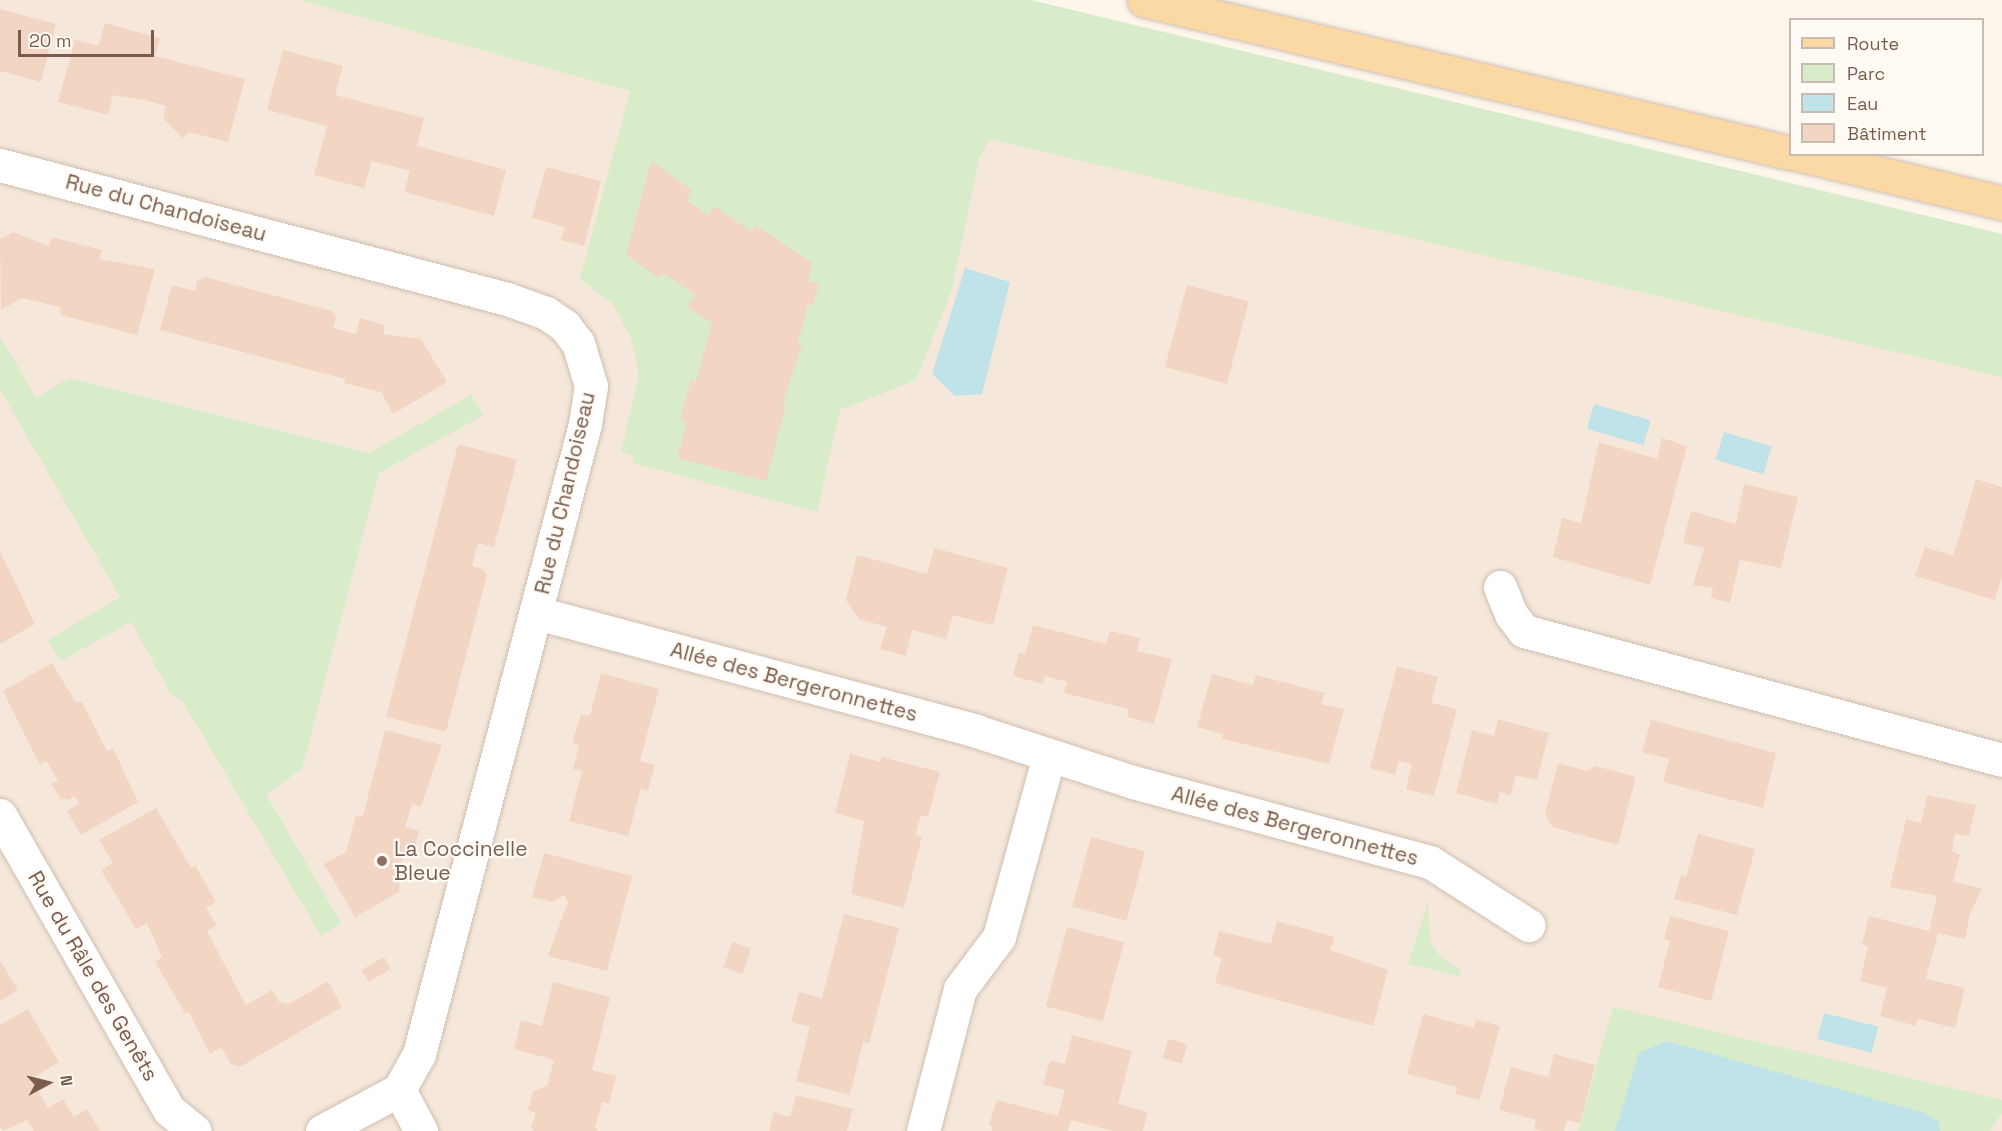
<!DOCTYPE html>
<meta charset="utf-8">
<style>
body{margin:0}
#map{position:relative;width:2002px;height:1131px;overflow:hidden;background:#fdf6ec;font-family:"Space Grotesk",sans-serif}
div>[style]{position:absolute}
.residential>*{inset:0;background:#f5e8da}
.green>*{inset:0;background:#d8ecc9}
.water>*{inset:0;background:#bfe3e8;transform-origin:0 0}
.building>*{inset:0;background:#f3d5c3;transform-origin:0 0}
.roads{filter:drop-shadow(0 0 2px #d1beb0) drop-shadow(0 0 2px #d1beb0)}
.minor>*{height:33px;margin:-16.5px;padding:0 16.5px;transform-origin:16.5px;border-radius:16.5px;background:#fff}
.major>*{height:33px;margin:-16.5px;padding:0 16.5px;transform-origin:16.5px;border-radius:16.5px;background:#fbd9a5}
.dots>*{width:16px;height:16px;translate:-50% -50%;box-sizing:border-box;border:3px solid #fffaf3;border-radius:50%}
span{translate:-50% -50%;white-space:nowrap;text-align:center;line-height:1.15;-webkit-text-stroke:4.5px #fffaf3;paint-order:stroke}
.street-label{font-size:21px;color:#7a5c4d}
.education-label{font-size:21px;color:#785e54}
.left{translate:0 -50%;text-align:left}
.legend{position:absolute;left:1789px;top:18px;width:195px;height:138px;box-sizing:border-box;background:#fffaf3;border:2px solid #cabbb1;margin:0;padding:8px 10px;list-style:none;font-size:18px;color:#7a5c4d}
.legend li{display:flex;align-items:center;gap:12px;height:30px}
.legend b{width:30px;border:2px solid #cabbb1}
.north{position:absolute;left:18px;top:1053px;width:60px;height:60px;-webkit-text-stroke:4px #fffaf3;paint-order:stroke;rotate:83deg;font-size:16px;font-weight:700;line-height:24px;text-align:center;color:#7a5c4d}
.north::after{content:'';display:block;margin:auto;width:21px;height:27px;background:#7a5c4d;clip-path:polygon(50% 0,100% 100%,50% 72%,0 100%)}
.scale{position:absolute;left:18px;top:30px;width:136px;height:27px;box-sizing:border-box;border:3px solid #7a5c4d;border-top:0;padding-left:8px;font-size:18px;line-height:21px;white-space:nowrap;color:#7a5c4d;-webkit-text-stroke:4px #fffaf3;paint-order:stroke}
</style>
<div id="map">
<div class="residential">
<i style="clip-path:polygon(0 0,780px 0,2002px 355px,2002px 1131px,0 1131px)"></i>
</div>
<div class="green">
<i style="clip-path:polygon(300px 0,1031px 0,2002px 234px,2002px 377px,989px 139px,979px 159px,952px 290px,916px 380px,840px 410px,817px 512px,633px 463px,633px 456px,621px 452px,637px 384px,638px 369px,631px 338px,612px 303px,580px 279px,630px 91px)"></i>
<i style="clip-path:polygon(0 336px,36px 398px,69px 378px,369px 453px,471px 395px,484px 415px,379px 473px,302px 769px,266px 794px,341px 923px,321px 936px,182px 700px,171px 694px,131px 622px,61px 661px,48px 640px,120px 597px,0 390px)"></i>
<i style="clip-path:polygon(1428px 902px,1430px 941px,1441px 958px,1460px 969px,1459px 976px,1408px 964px)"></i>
<i style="clip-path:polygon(1613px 1007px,2002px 1100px,2002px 1113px,1990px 1131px,1578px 1131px)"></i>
</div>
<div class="water">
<i style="clip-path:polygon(965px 268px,1010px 282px,982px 394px,955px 396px,932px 374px)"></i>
<i style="left:1594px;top:404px;width:59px;height:26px;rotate:16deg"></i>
<i style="left:1724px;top:432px;width:50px;height:29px;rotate:17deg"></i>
<i style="left:1824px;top:1013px;width:56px;height:27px;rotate:14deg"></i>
<i style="clip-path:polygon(1666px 1041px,1925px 1113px,1939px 1122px,1940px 1131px,1615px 1131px,1639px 1053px)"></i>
</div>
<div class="building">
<i style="clip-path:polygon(0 9px,56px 24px,41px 82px,0 71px)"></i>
<i style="clip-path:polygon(105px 23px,160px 38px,155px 56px,245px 79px,228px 142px,189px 132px,183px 138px,163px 118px,166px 106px,144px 100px,113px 95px,108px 115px,58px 102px,75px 40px,98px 46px)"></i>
<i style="clip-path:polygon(283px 50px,343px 66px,335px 95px,424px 118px,417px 146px,506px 170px,494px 216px,404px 192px,410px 171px,372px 161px,364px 188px,314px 175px,327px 126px,267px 110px)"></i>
<i style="clip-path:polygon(651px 161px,692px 190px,686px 200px,708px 215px,714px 206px,751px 231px,756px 225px,812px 263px,808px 281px,819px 284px,813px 305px,808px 304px,798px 343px,802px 344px,782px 404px,786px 405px,766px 481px,677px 458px,687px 422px,680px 420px,691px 380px,696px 382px,712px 323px,687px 307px,695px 295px,663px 273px,659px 278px,626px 255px)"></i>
<i style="clip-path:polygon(546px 167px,601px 181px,584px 246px,561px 240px,565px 227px,532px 218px)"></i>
<i style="clip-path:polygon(13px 232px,49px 246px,52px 237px,102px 250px,99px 259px,155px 269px,137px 335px,61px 315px,60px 307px,22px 298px,1px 310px,0 239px)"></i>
<i style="clip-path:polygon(205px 277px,332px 311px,336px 317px,333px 328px,356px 334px,360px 318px,385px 325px,383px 334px,421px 339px,447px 382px,393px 414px,381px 392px,344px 383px,345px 379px,160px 330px,172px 285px,195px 291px,197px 281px)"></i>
<i style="left:1187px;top:285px;width:64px;height:85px;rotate:15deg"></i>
<i style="clip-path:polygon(1662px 438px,1687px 446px,1650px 585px,1553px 557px,1562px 518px,1581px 523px,1599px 442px,1657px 459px)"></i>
<i style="clip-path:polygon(458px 444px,517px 460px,494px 547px,478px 543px,472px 566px,483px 569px,487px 575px,446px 732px,386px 717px)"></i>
<i style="clip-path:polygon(1976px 479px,2002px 487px,2002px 576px,1995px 600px,1915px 576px,1925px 547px,1953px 556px)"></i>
<i style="clip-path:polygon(1744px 484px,1798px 497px,1781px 568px,1740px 560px,1730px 603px,1711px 598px,1713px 588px,1693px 585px,1704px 548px,1683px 543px,1691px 511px,1736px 524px)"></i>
<i style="clip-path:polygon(934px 548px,1008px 568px,993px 625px,953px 615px,946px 639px,912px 630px,906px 656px,880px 649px,887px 627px,859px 619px,846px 600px,857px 555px,927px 574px)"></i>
<i style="clip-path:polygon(0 551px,35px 624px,0 644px)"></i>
<i style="clip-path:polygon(1033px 625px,1106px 644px,1110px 631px,1140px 638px,1137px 651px,1172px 659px,1154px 724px,1127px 717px,1129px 709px,1064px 693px,1067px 682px,1045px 676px,1043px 684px,1013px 676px,1019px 652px,1025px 654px)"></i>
<i style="clip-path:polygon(52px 663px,75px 701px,82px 702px,107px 751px,113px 748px,138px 802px,81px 835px,67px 811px,79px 804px,75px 796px,68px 800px,60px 798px,51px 784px,58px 780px,46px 761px,40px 765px,3px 691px)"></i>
<i style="clip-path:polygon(1397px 666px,1438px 677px,1431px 703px,1457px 709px,1434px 796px,1406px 789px,1412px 764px,1399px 761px,1395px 775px,1370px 768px)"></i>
<i style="clip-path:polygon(601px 673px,659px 689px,640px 761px,655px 765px,648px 791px,641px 788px,628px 836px,569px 821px,582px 771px,573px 769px,579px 745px,572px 743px,581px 714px,590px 716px)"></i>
<i style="clip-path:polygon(1212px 674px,1253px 685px,1256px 675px,1325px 693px,1321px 704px,1344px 709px,1329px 764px,1222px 739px,1223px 734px,1197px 727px)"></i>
<i style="clip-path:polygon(1498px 719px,1549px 733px,1537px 780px,1516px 775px,1510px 796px,1500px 792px,1497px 804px,1456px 793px,1472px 730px,1494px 736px)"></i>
<i style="clip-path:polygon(1651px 720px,1776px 753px,1763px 808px,1663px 782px,1669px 759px,1642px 752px)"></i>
<i style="clip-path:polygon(385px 730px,442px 745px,421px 807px,412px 804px,405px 827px,419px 831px,413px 856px,403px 853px,399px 892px,355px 917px,324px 864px,346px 852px,356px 815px,363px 816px)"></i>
<i style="clip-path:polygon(850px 754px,881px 762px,882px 757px,940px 772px,928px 817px,921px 815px,915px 835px,922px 836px,904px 908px,851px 894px,864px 821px,835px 813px)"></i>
<i style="clip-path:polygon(1558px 763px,1587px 771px,1596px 766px,1636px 777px,1618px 845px,1552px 827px,1545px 814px)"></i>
<i style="clip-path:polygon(1927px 795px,1976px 805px,1969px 836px,1955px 834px,1952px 851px,1960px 855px,1953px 881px,1982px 889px,1970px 914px,1965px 939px,1938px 933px,1926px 979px,1965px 988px,1955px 1028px,1918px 1019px,1916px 1026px,1880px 1016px,1887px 988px,1860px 981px,1868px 946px,1862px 945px,1869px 916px,1929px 931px,1937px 896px,1890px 887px,1906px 819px,1921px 823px)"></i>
<i style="clip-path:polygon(156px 808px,191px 868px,195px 865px,216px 902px,206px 908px,217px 926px,207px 931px,246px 1005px,272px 990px,279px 1002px,289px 1004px,328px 981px,342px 1007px,240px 1067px,231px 1064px,221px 1047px,210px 1054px,189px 1012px,185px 1013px,155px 962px,162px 957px,147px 923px,136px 929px,101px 870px,113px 863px,99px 840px)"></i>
<i style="clip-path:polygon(1698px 834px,1755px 849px,1737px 915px,1674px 899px,1681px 875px,1686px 877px)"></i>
<i style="left:1091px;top:837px;width:56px;height:72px;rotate:15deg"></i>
<i style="clip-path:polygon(544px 853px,632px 876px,607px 971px,548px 956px,568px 902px,564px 895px,552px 902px,532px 897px)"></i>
<i style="clip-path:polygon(844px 914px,899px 928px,869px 1044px,863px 1042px,850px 1095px,796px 1081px,810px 1027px,791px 1022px,799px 992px,822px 998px)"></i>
<i style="clip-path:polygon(1670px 916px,1729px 931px,1711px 1001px,1658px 987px,1670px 941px,1664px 939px)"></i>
<i style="clip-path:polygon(1277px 921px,1335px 937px,1330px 950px,1388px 970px,1373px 1026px,1215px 983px,1222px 958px,1213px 955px,1219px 931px,1271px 944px)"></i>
<i style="left:1067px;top:927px;width:59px;height:82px;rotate:15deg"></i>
<i style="left:732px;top:942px;width:20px;height:27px;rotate:18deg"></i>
<i style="left:384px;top:957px;width:14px;height:26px;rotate:60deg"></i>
<i style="clip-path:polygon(0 960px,18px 990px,0 1001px)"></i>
<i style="clip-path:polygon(553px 982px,610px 997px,592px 1070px,616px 1076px,609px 1104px,602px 1102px,595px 1127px,598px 1131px,534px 1131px,531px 1127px,536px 1113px,528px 1110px,533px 1091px,547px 1086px,554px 1060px,514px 1049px,521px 1020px,542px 1026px)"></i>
<i style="clip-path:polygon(28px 1009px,59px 1062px,31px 1079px,48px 1108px,63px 1099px,74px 1117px,87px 1109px,100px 1131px,34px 1131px,27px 1120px,3px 1131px,0 1125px,0 1025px)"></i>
<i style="clip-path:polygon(1423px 1014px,1474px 1028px,1476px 1019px,1500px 1026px,1480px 1100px,1455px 1094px,1457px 1087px,1407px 1074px)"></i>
<i style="clip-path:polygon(1072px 1035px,1132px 1051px,1118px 1104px,1148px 1112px,1143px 1131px,1113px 1131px,1071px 1120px,1068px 1131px,992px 1131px,993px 1126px,989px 1125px,997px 1100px,1058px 1116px,1065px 1090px,1043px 1085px,1050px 1060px,1065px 1064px)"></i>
<i style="left:1168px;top:1039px;width:20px;height:20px;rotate:15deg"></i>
<i style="clip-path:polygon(1554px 1054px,1595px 1065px,1580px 1123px,1567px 1120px,1564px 1131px,1542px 1131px,1534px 1129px,1536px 1120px,1499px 1110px,1511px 1067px,1548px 1077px)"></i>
<i style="clip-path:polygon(796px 1095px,853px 1109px,847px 1131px,769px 1131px,774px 1112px,790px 1117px)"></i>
</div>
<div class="roads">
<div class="minor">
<i style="left:0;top:165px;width:524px;rotate:14.8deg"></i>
<i style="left:507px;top:299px;width:41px;rotate:19.7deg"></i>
<i style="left:546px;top:313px;width:23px;rotate:34deg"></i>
<i style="left:565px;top:326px;width:21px;rotate:53deg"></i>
<i style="left:578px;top:343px;width:45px;rotate:73.2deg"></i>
<i style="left:591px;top:386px;width:38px;rotate:99deg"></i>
<i style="left:585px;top:424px;width:652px;rotate:104.76deg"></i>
<i style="left:419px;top:1054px;width:41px;rotate:119.1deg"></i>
<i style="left:1500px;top:587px;width:29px;rotate:68deg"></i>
<i style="left:1511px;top:614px;width:21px;rotate:53deg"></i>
<i style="left:1524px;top:631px;width:495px;rotate:15.1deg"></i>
<i style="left:537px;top:613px;width:455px;rotate:15deg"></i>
<i style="left:976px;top:731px;width:165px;rotate:18deg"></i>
<i style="left:1133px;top:782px;width:308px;rotate:15.1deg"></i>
<i style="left:1430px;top:862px;width:117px;rotate:32.7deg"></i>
<i style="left:0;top:815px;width:340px;rotate:60.2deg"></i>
<i style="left:169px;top:1110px;width:33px;rotate:39deg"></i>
<i style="left:399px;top:1090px;width:47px;rotate:61.8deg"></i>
<i style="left:322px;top:1131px;width:87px;rotate:-28deg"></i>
<i style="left:923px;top:1131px;width:147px;rotate:-75.4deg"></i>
<i style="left:960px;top:989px;width:65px;rotate:-53.1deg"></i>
<i style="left:999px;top:937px;width:188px;rotate:-74.6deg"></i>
</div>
<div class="major">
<i style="left:1144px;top:0;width:664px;rotate:13.32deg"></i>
<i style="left:1798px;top:154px;width:210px;rotate:13.5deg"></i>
</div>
</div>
<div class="dots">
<i style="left:382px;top:861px;background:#8d6e63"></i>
</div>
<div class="street-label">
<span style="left:166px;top:208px;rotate:15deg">Rue du Chandoiseau</span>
<span style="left:565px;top:493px;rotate:-77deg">Rue du Chandoiseau</span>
<span style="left:794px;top:682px;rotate:15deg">Allée des Bergeronnettes</span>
<span style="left:1295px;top:826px;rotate:15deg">Allée des Bergeronnettes</span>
<span style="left:93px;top:976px;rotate:60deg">Rue du Râle des Genêts</span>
</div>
<div class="education-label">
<span class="left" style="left:394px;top:861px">La Coccinelle<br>Bleue</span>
</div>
<ul class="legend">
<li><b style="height:8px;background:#fbd9a5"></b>Route</li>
<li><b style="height:16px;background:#d8ecc9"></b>Parc</li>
<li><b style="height:16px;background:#bfe3e8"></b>Eau</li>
<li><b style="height:16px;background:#f3d5c3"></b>Bâtiment</li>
</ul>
<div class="north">N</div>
<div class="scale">20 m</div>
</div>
